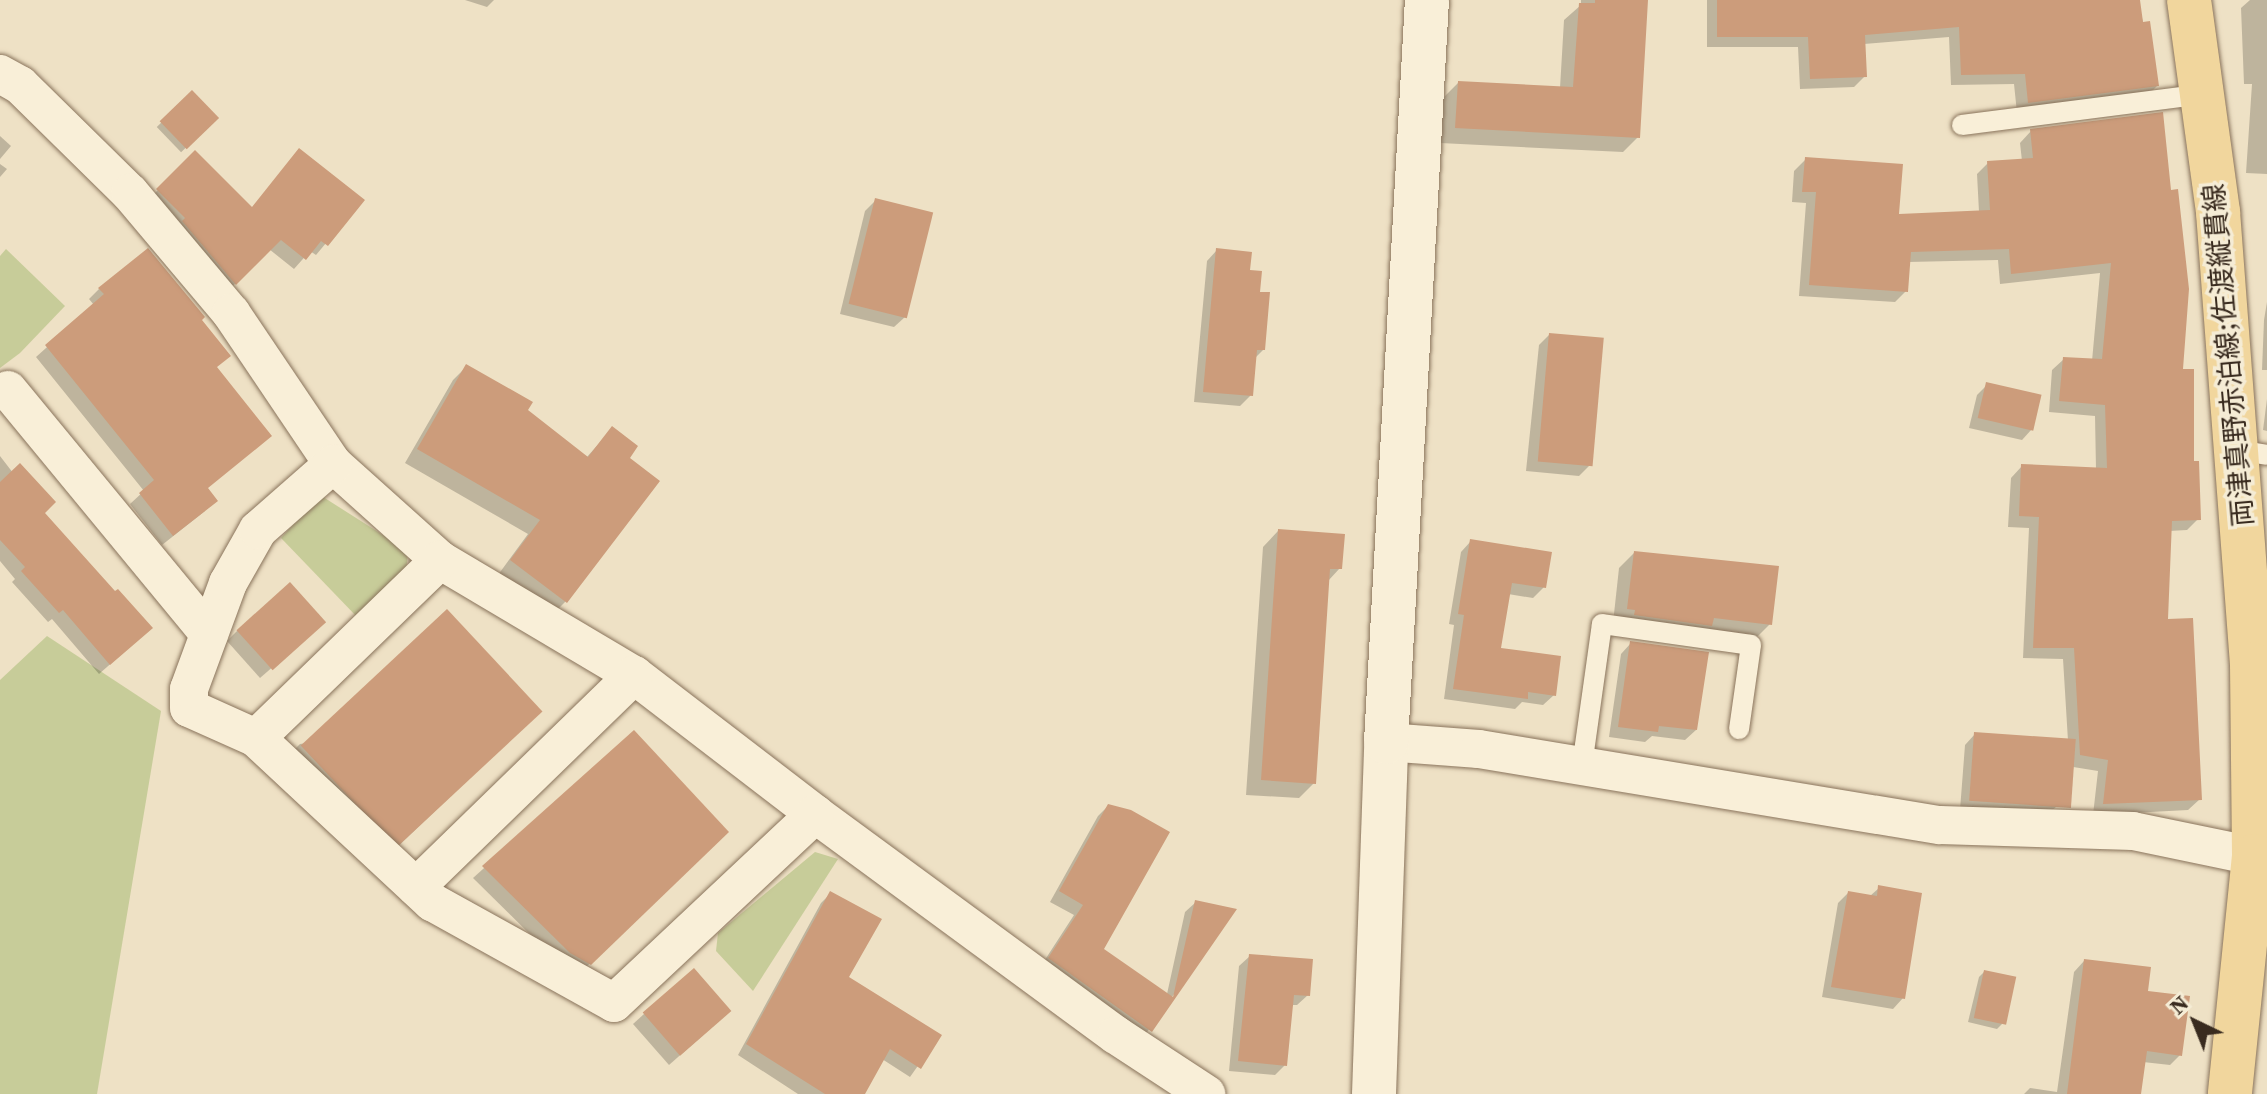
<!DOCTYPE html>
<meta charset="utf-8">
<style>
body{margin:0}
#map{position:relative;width:2267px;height:1094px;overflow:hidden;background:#eee1c5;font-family:"Source Serif 4","Noto Sans JP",serif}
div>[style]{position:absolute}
.green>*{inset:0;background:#c7cc99}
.shadow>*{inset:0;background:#0003;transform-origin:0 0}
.building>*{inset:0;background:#cc9c7b;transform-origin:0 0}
.roads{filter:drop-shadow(0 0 2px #89735b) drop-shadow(0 0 2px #89735b)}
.lane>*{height:20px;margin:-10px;padding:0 10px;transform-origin:10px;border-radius:10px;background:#f9efd8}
.street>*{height:38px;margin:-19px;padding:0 19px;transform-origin:19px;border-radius:19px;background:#f9efd8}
.secondary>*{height:44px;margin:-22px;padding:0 22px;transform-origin:22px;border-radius:22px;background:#f9efd8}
.primary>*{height:44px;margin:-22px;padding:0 22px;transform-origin:22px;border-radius:22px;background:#f1d69d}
span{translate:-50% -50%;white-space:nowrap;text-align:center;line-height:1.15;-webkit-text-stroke:7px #f5ecd5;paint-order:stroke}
.street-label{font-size:28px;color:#392b1f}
.north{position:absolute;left:2155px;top:982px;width:80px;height:80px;-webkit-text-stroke:6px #f5ecd5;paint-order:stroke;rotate:317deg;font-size:22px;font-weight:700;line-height:32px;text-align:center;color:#392b1f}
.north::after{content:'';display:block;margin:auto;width:28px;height:36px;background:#392b1f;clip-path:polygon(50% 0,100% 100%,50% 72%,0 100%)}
</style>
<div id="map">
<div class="green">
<i style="clip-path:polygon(6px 249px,65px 306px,20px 353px,0 368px,0 256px)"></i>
<i style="clip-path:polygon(320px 495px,408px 551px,406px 574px,358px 618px,281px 538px)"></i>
<i style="clip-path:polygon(47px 636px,161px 711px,97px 1094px,0 1094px,0 680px)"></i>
<i style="clip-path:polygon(815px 852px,838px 859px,753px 991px,716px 951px,718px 933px)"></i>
</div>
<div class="shadow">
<i style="clip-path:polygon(465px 0,494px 0,487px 7px)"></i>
<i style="clip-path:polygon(1581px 0,1646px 0,1638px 137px,1623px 152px,1440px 143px,1443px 98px,1458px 83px,1560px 88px,1564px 20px,1581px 5px)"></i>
<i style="clip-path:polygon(1707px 0,2138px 0,2157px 86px,2146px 97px,2017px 113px,2014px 84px,1951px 85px,1949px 37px,1864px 44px,1865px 76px,1854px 87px,1800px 89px,1798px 47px,1707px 47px)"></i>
<i style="clip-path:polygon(2250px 0,2267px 0,2267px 174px,2246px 173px,2252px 84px,2244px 84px,2241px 8px)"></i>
<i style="left:192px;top:93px;width:35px;height:49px;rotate:46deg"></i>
<i style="clip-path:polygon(2031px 131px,2181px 371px,2198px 519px,2187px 530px,2169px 531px,2166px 621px,2200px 799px,2188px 810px,2093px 815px,2098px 771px,2067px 766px,2057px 806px,2046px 816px,1960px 810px,1965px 745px,1975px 734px,2068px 741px,2063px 659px,2023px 658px,2029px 528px,2008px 527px,2011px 478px,2022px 466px,2096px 470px,2095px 416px,2049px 412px,2052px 370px,2064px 359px,2092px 361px,2100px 273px,2000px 284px,1998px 260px,1908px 262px,1906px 291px,1895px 302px,1799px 296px,1806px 203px,1792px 202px,1794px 171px,1806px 159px,1897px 216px,1979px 212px,1977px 174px,1988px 163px,2022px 161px,2020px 143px)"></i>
<i style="clip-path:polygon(0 136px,11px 146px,0 159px)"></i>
<i style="clip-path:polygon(299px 151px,362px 200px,316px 255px,310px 251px,294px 269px,269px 249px,225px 294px,147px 201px,195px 153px,251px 209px)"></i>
<i style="clip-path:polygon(0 164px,7px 169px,0 177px)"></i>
<i style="clip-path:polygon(876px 200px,905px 317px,894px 327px,840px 314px,865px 211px)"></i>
<i style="clip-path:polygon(1217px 250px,1248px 272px,1258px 294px,1264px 349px,1254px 359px,1251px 395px,1240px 406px,1194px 402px,1207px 261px)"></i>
<i style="clip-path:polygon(99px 289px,200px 320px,205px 511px,162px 545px,130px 504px,144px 491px,36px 357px,94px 305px,89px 299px)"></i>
<i style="clip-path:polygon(2267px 302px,2267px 370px,2262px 370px,2264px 320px)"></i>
<i style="clip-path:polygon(1549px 335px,1589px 466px,1579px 476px,1526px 471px,1539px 345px)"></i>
<i style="clip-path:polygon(467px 366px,586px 458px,612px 429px,627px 458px,565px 602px,552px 615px,498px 575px,528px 534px,405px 463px,453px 380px)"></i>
<i style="clip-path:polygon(1987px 385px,2032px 429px,2022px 440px,1969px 428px,1977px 395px)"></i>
<i style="clip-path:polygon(2267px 399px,2267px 431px,2263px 430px)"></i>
<i style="clip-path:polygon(0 456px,140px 638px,99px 674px,52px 619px,48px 622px,12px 582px,15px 579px,0 561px)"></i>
<i style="clip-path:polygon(1278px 531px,1340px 568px,1328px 581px,1314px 783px,1299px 798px,1246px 795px,1263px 547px)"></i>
<i style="clip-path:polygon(1471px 541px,1544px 587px,1533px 598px,1508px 594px,1498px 649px,1554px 695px,1543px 705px,1522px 702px,1515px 709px,1444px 699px,1454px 625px,1449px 624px,1461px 552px)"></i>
<i style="clip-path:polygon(1634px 553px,1770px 624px,1755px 639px,1613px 623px,1619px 568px)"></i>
<i style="clip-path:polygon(238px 630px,313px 632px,260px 678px,227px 641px)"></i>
<i style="clip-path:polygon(1631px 643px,1696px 730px,1685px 740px,1652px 736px,1645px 742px,1609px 737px,1621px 654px)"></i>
<i style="clip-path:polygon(540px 711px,391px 853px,289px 755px,300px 744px)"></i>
<i style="clip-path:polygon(634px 733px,726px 832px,579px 974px,559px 963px,473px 878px)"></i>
<i style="clip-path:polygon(1108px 806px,1101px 950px,1167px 994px,1185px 912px,1196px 902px,1234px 910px,1140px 1042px,1039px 969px,1074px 915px,1050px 902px,1098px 816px)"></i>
<i style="clip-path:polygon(1879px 888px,1903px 998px,1893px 1009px,1822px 997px,1838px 903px,1848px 893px,1870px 896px)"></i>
<i style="clip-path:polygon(831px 893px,847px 978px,939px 1036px,910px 1077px,882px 1059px,863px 1094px,798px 1094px,738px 1055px,821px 903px)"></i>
<i style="clip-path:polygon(1250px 956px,1308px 995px,1297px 1005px,1291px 1005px,1285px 1065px,1275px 1075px,1229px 1071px,1239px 966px)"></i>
<i style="clip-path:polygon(2084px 961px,2145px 992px,2180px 1055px,2170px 1065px,2143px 1062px,2139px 1094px,2024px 1094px,2030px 1088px,2057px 1092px,2074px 972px)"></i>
<i style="clip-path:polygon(1984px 972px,2002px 1024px,1997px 1029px,1968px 1022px,1979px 977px)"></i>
<i style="clip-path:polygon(644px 1014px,719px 1021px,669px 1065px,633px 1024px)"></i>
</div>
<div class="building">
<i style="clip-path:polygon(1595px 0,1648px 0,1640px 138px,1455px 128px,1458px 81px,1573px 87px,1579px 3px,1595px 3px)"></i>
<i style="clip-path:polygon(1717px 0,2140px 0,2143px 22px,2150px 21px,2159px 86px,2028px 103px,2025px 74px,1961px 75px,1959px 27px,1865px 35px,1867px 77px,1810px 79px,1808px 37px,1717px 37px)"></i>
<i style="left:192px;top:90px;width:39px;height:45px;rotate:46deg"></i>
<i style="clip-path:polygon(2163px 112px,2171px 190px,2178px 189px,2189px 289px,2183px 369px,2194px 369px,2194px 461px,2199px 461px,2201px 520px,2172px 521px,2168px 619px,2193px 618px,2202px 800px,2103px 804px,2108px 760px,2080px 755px,2074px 648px,2033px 648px,2039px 517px,2019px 516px,2021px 464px,2107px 468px,2105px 405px,2059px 401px,2063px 357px,2102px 359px,2111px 263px,2011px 274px,2009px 249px,1911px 252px,1908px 292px,1809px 285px,1816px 192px,1802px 192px,1805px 157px,1903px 164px,1899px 214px,1990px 210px,1987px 161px,2033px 158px,2030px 129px)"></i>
<i style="clip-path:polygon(299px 148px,365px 200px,328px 246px,321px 241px,306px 260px,281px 240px,236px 285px,182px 221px,185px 218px,156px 189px,195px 150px,252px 207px)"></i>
<i style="left:875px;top:198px;width:60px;height:109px;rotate:14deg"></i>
<i style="clip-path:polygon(148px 248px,205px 317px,202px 320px,231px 356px,217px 367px,272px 436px,208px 488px,218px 501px,173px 536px,139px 493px,154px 480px,45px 345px,104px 294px,98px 288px)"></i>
<i style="clip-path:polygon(1216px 248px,1252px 252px,1250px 270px,1262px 271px,1260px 292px,1270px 292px,1265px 350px,1257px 350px,1253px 396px,1203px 392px)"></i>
<i style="left:1549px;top:333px;width:55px;height:129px;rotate:5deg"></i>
<i style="clip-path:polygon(466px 364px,533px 402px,528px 410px,588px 457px,612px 426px,638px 446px,630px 458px,660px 481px,567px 603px,510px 560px,540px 520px,417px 449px)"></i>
<i style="left:1986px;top:382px;width:57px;height:37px;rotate:13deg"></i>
<i style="clip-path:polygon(20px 463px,56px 502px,45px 513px,115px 591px,118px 589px,153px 628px,110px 665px,63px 610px,59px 613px,21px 571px,25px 567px,0 540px,0 482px)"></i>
<i style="clip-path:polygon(1278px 529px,1345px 534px,1342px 569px,1330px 569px,1316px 784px,1261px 780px)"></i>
<i style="clip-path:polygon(1470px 539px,1552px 552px,1546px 588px,1512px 583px,1501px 648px,1561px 656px,1556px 696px,1528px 692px,1528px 699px,1453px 689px,1464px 615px,1458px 614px)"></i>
<i style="clip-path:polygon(1634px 551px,1779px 566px,1772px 625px,1714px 618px,1712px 626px,1634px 615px,1635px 610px,1627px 609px)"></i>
<i style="left:290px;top:582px;width:54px;height:72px;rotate:48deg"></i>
<i style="left:447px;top:609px;width:140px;height:200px;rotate:47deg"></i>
<i style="clip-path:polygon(1630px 641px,1709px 652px,1697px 730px,1659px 726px,1658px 732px,1618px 727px)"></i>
<i style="clip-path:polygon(634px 730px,729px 832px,591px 965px,570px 953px,482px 866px)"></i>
<i style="left:1974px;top:732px;width:102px;height:69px;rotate:4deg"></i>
<i style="clip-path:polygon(1108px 804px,1131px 810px,1170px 832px,1104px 949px,1173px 997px,1195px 900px,1237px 909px,1152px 1032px,1048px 958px,1083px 905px,1059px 891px)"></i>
<i style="clip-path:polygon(1878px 885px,1922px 893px,1905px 999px,1831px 987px,1848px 891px,1877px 896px)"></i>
<i style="clip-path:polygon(830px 891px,882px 919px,849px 977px,942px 1035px,921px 1069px,890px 1049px,865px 1094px,825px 1094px,746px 1044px)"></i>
<i style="clip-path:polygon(1249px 954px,1313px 959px,1310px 996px,1294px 995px,1287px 1066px,1238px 1061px)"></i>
<i style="clip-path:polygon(2084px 959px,2151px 967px,2148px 991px,2190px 996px,2182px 1056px,2147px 1051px,2141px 1094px,2067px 1094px)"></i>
<i style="left:694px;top:968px;width:57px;height:68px;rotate:49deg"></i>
<i style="left:1984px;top:970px;width:33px;height:49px;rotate:12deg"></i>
</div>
<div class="roads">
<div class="lane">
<i style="left:1962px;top:125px;width:243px;rotate:-7.3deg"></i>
<i style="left:2236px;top:450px;width:31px;rotate:9deg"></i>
<i style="left:1582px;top:766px;width:143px;rotate:-82deg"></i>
<i style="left:1602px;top:624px;width:150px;rotate:8deg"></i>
<i style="left:1751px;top:645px;width:85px;rotate:98.1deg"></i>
</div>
<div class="street">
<i style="left:0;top:74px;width:23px;rotate:29deg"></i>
<i style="left:20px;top:85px;width:154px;rotate:44.5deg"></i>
<i style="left:130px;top:193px;width:157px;rotate:49.9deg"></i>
<i style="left:231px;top:313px;width:182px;rotate:56deg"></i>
<i style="left:333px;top:464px;width:144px;rotate:41.9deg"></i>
<i style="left:440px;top:560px;width:226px;rotate:30.7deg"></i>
<i style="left:634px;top:675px;width:228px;rotate:37.5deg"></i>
<i style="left:815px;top:814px;width:373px;rotate:36.3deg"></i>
<i style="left:1116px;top:1035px;width:108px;rotate:33.2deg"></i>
<i style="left:8px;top:390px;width:316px;rotate:50.5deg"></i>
<i style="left:440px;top:560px;width:256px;rotate:135.9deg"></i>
<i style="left:256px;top:738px;width:241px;rotate:43deg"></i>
<i style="left:432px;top:902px;width:208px;rotate:29deg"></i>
<i style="left:614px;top:1003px;width:276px;rotate:-43.2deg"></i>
<i style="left:256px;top:738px;width:73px;rotate:-155.9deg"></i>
<i style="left:189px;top:708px;width:19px;rotate:-90deg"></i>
<i style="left:189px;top:689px;width:113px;rotate:-69.8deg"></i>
<i style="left:228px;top:583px;width:61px;rotate:-60.5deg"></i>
<i style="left:258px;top:530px;width:100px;rotate:-41.3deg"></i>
<i style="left:1386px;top:742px;width:93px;rotate:4.3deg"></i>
<i style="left:1479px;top:749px;width:467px;rotate:9.4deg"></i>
<i style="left:1940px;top:825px;width:193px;rotate:1.8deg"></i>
<i style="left:2133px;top:831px;width:124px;rotate:11.7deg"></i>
<i style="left:416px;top:887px;width:304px;rotate:-44.2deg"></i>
</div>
<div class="secondary">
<i style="left:1374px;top:1094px;width:352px;rotate:-88deg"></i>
<i style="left:1386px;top:742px;width:743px;rotate:-86.84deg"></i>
</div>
<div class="primary">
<i style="left:2189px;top:0;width:214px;rotate:82.2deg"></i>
<i style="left:2218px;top:212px;width:453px;rotate:85.7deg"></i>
<i style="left:2252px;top:664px;width:192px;rotate:89.4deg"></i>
<i style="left:2254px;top:856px;width:239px;rotate:95.8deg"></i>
</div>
</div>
<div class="street-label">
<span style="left:2228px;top:355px;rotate:-95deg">両津真野赤泊線;佐渡縦貫線</span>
</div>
<div class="north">N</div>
</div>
